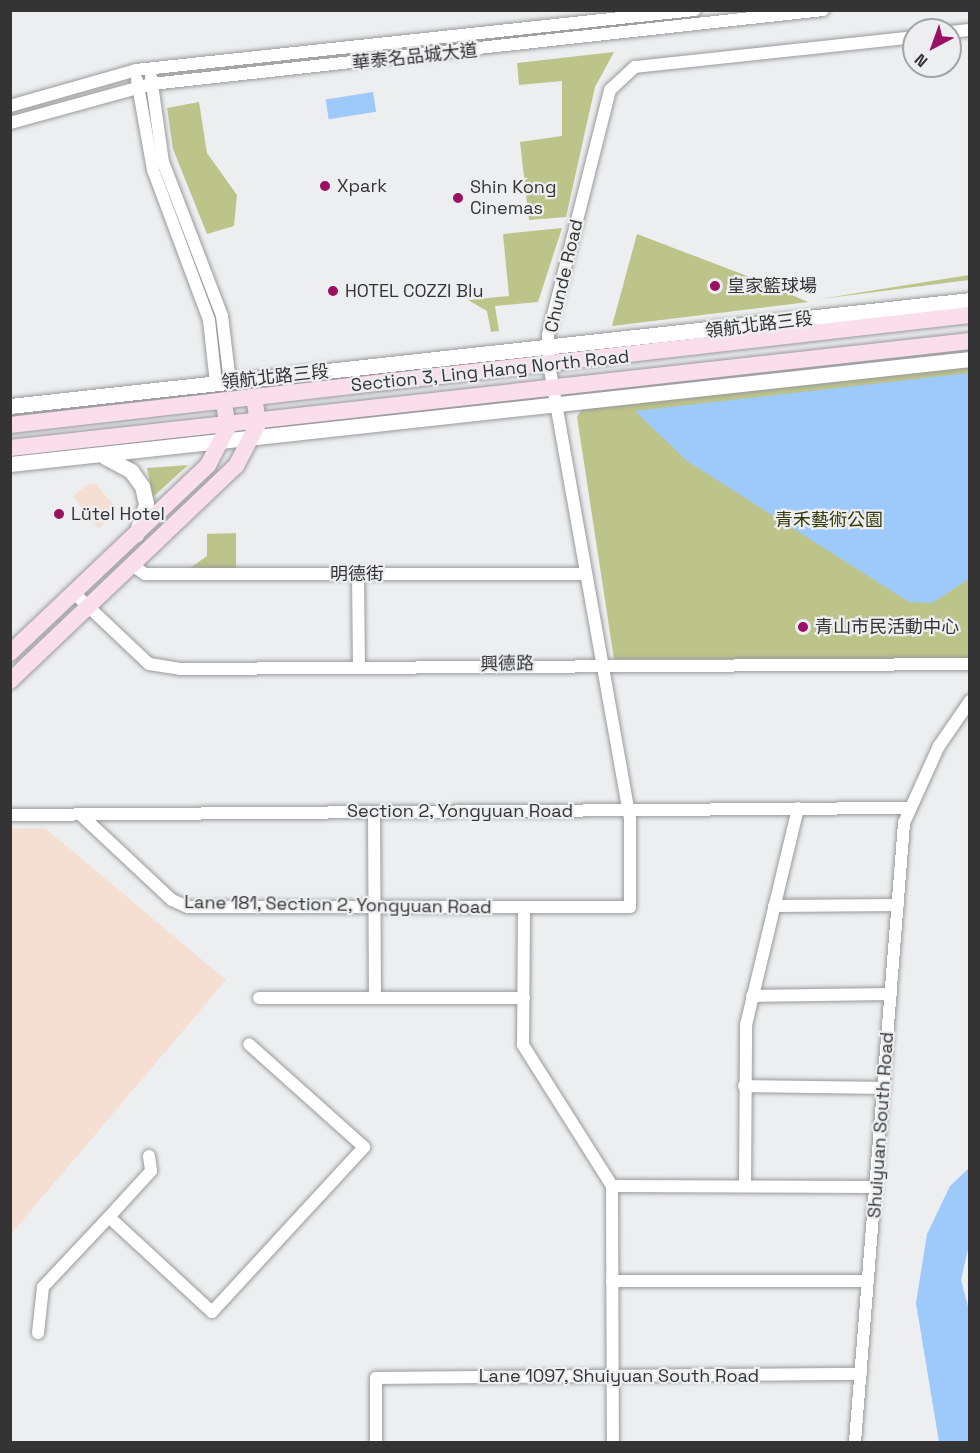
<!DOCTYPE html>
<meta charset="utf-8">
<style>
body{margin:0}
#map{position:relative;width:980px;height:1453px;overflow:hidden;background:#edeef0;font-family:"Space Grotesk","Noto Sans TC",sans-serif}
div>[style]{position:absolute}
.industrial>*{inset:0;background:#f5dfd2}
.green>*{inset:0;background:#bdc489}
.water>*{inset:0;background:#9dcafa;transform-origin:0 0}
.roads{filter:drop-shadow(0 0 2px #999a9c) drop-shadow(0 0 2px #999a9c)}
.minor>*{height:12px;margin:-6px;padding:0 6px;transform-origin:6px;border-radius:6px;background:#fff}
.tertiary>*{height:15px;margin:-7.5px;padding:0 7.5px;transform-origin:7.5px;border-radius:7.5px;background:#fff}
.secondary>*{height:16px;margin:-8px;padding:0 8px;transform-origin:8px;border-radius:8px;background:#fbdeec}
.dots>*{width:16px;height:16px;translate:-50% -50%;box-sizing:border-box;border:3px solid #edeef0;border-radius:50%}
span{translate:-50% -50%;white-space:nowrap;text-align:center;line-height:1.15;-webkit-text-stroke:4.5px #edeef0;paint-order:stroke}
.street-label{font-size:18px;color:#343435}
.poi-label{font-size:18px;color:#343435}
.left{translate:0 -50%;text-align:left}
.park-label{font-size:18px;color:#363a09}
.frame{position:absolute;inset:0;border:12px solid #343435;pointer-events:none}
.north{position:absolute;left:902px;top:18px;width:60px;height:60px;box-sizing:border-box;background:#edeef0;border:2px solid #a3a4a5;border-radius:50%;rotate:221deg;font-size:16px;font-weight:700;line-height:24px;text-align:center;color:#343435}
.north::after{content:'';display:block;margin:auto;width:21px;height:27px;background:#9a1062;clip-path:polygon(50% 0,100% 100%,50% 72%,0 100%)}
</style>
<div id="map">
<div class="industrial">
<i style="clip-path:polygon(89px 484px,96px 484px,117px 510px,99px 529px,73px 496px)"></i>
<i style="clip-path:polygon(45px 828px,226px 980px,11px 1234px,11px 829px)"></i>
</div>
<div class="green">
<i style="clip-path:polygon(614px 52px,595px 87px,566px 217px,529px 220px,520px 142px,562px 136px,562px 81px,519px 85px,517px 63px)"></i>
<i style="clip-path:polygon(199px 102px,207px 153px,237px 195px,234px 226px,207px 234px,173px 149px,167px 108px)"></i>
<i style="clip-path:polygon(562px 228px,538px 302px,495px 306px,499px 331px,491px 332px,487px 311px,468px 300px,509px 296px,503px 234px)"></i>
<i style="clip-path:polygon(637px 234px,755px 279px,808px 302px,612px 326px)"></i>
<i style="clip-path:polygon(969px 275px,969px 280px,820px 299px)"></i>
<i style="clip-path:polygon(969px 363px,969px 659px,614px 659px,577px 417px,582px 409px)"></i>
<i style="clip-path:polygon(188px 465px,153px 497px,147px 468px)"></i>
<i style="clip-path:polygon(236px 533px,236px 569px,190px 568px,207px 556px,207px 534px)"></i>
</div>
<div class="water">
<i style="left:373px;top:92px;width:20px;height:48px;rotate:81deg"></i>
<i style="clip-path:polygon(969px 373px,969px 579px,932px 603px,909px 602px,687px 461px,635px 411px)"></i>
<i style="clip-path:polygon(969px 1168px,969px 1245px,961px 1280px,969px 1310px,969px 1442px,939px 1442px,916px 1303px,927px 1234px,950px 1186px)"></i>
</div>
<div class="roads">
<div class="minor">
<i style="left:950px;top:32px;width:20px;rotate:-6deg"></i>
<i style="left:151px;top:77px;width:86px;rotate:82deg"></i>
<i style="left:163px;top:162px;width:165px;rotate:69deg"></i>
<i style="left:222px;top:316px;width:66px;rotate:83.1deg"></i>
<i style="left:137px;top:80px;width:91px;rotate:79.9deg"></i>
<i style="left:153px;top:170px;width:160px;rotate:69.5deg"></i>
<i style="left:209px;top:320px;width:63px;rotate:83.7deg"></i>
<i style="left:10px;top:106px;width:131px;rotate:-15.9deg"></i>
<i style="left:136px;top:70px;width:562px;rotate:-6.13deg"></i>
<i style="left:10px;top:123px;width:147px;rotate:-15.4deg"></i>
<i style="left:152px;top:84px;width:675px;rotate:-6.29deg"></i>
<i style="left:132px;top:565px;width:16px;rotate:35deg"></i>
<i style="left:145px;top:574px;width:440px"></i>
<i style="left:358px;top:574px;width:92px;rotate:89.4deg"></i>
<i style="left:74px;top:593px;width:103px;rotate:43.4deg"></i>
<i style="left:149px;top:664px;width:30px;rotate:9deg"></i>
<i style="left:179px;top:669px;width:791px;rotate:-0.36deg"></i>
<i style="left:374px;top:812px;width:186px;rotate:89.7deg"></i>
<i style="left:80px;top:814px;width:126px;rotate:43.1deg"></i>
<i style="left:172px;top:900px;width:17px;rotate:24deg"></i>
<i style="left:188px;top:907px;width:442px"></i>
<i style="left:630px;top:907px;width:88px;rotate:-90deg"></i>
<i style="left:630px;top:819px;width:460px;rotate:-100.1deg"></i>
<i style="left:549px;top:366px;width:31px;rotate:-92deg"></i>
<i style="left:548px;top:335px;width:253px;rotate:-75.8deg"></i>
<i style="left:610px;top:90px;width:34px;rotate:-43deg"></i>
<i style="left:635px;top:67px;width:281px;rotate:-6.1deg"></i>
<i style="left:10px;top:815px;width:899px;rotate:-0.45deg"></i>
<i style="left:774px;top:906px;width:124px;rotate:-0.5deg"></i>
<i style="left:524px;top:907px;width:138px;rotate:90.4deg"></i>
<i style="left:523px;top:1045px;width:167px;rotate:57.7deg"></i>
<i style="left:612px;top:1186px;width:256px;rotate:89.8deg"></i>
<i style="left:752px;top:996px;width:139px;rotate:-0.8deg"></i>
<i style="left:259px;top:998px;width:265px"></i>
<i style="left:744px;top:1086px;width:140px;rotate:0.8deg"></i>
<i style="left:149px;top:1156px;width:15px;rotate:82deg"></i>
<i style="left:151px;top:1171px;width:62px;rotate:132.4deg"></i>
<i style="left:109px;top:1217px;width:140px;rotate:42.7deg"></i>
<i style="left:212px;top:1312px;width:224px;rotate:-47.3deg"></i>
<i style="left:364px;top:1147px;width:154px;rotate:-138.2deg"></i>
<i style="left:612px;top:1186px;width:264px;rotate:0.2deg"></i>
<i style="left:745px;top:1186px;width:161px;rotate:-89.6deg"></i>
<i style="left:746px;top:1025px;width:223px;rotate:-76.5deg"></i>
<i style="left:612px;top:1281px;width:256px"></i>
<i style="left:38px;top:1333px;width:46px;rotate:-83.8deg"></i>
<i style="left:43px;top:1287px;width:96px;rotate:-46.7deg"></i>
<i style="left:376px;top:1442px;width:64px;rotate:-90deg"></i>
<i style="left:376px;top:1378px;width:485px;rotate:-0.5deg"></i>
<i style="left:855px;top:1442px;width:621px;rotate:-85.47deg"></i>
<i style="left:904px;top:823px;width:85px;rotate:-65.6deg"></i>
<i style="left:939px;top:746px;width:55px;rotate:-55.4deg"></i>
</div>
<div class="tertiary">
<i style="left:10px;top:406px;width:966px;rotate:-6.3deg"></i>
<i style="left:105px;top:457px;width:30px;rotate:28deg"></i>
<i style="left:131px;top:471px;width:19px;rotate:54deg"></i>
<i style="left:142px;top:486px;width:18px;rotate:77deg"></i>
<i style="left:146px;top:504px;width:32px;rotate:108deg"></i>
<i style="left:10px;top:464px;width:966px;rotate:-6.24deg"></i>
</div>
<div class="secondary">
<i style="left:10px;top:425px;width:966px;rotate:-6.54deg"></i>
<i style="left:10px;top:448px;width:966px;rotate:-6.36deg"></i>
<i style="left:10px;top:653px;width:273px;rotate:-43.5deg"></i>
<i style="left:208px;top:465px;width:43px;rotate:-62.2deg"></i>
<i style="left:228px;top:427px;width:27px;rotate:-100deg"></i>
<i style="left:10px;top:681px;width:312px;rotate:-43.6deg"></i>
<i style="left:236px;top:466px;width:47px;rotate:-62.4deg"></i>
<i style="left:258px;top:424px;width:28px;rotate:-98deg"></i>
</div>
</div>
<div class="dots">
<i style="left:325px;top:186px;background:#9a1062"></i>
<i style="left:458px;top:198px;background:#9a1062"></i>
<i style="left:715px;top:286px;background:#9a1062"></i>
<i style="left:333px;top:291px;background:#9a1062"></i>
<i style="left:59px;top:514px;background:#9a1062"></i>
<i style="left:803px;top:627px;background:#9a1062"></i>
</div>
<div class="street-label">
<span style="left:415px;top:57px;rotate:-6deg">華泰名品城大道</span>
<span style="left:564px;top:276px;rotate:-77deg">Chunde Road</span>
<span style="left:759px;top:325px;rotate:-7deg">領航北路三段</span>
<span style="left:490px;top:371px;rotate:-6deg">Section 3, Ling Hang North Road</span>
<span style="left:275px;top:377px;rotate:-6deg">領航北路三段</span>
<span style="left:357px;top:574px">明德街</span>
<span style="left:507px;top:664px;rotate:-1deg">興德路</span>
<span style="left:460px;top:811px">Section 2, Yongyuan Road</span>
<span style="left:338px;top:905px;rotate:1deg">Lane 181, Section 2, Yongyuan Road</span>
<span style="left:881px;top:1125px;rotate:-86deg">Shuiyuan South Road</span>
<span style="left:619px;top:1376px">Lane 1097, Shuiyuan South Road</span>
</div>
<div class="poi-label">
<span class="left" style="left:337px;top:186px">Xpark</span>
<span class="left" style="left:470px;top:198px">Shin Kong<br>Cinemas</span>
<span class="left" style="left:727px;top:286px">皇家籃球場</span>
<span class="left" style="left:345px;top:291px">HOTEL COZZI Blu</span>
<span class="left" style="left:71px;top:514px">Lütel Hotel</span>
<span class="left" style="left:815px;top:627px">青山市民活動中心</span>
</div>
<div class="park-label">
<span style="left:829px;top:520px">青禾藝術公園</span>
</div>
<div class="frame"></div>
<div class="north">N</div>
</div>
